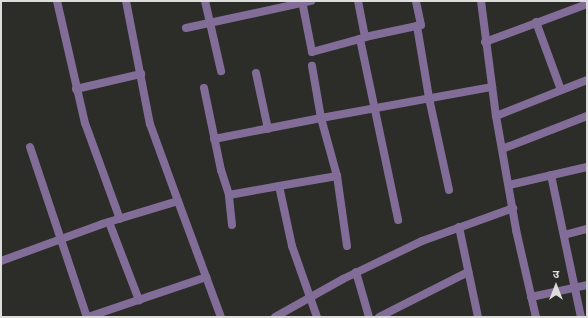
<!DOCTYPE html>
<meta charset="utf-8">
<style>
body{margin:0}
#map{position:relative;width:588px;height:318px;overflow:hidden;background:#2c2c29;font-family:Helvetica,"Noto Sans Devanagari",sans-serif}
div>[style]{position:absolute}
.minor>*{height:8px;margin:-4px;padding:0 4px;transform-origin:4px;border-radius:4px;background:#826d98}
span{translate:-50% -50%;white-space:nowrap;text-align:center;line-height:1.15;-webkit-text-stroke:4px #2c2c29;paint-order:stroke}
.frame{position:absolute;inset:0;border:2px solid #dddddb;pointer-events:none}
.north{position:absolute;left:536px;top:266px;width:40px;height:40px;-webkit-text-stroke:3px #2c2c29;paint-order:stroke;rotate:0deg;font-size:11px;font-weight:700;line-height:16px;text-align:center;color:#dddddb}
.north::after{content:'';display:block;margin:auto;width:14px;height:18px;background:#dddddb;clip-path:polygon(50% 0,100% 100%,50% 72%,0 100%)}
</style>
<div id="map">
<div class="minor">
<i style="left:57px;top:1px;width:125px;rotate:77.1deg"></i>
<i style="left:85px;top:123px;width:102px;rotate:70deg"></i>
<i style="left:126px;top:1px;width:125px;rotate:79deg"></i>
<i style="left:150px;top:124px;width:82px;rotate:70deg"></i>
<i style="left:205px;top:1px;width:72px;rotate:77.1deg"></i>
<i style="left:302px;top:1px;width:52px;rotate:78.9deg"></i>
<i style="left:312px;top:52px;width:50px;rotate:-15.2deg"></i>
<i style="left:358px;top:1px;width:37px;rotate:79deg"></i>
<i style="left:365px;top:37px;width:57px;rotate:-12.1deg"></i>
<i style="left:421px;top:25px;width:25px;rotate:-102deg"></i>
<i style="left:481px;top:1px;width:116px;rotate:82.6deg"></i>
<i style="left:496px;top:116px;width:116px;rotate:80deg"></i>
<i style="left:516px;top:230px;width:89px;rotate:77.1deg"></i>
<i style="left:536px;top:22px;width:72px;rotate:69.8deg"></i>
<i style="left:417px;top:26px;width:73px;rotate:80.5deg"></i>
<i style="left:429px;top:98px;width:94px;rotate:77.7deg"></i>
<i style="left:186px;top:28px;width:128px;rotate:-12.2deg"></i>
<i style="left:365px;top:37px;width:5px;rotate:158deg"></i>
<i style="left:360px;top:39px;width:185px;rotate:78.1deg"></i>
<i style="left:485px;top:42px;width:109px;rotate:-20.4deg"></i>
<i style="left:256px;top:73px;width:57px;rotate:77.9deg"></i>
<i style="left:204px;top:88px;width:84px;rotate:78.3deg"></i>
<i style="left:221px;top:170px;width:26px;rotate:72deg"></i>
<i style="left:76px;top:89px;width:67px;rotate:-13deg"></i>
<i style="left:496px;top:116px;width:98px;rotate:-21.6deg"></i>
<i style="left:214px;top:139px;width:109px;rotate:-11.1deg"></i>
<i style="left:321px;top:118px;width:53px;rotate:-99.8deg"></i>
<i style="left:30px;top:147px;width:179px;rotate:71.5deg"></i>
<i style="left:502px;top:149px;width:91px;rotate:-21.2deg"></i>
<i style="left:551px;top:175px;width:145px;rotate:78.1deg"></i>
<i style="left:509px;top:185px;width:80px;rotate:-13deg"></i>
<i style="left:109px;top:222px;width:84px;rotate:69deg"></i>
<i style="left:232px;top:225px;width:30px;rotate:-96deg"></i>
<i style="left:229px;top:195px;width:51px;rotate:-10.2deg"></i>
<i style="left:459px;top:227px;width:92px;rotate:78.1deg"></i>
<i style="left:564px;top:235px;width:24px;rotate:-15deg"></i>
<i style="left:347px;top:246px;width:71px;rotate:-98.1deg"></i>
<i style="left:337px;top:176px;width:60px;rotate:-105.4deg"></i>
<i style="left:321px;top:118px;width:174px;rotate:-10.3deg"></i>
<i style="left:1px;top:261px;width:108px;rotate:-20.1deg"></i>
<i style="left:102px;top:224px;width:79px;rotate:-16.8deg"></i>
<i style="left:178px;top:201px;width:124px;rotate:69.7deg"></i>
<i style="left:356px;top:272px;width:47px;rotate:73.9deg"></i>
<i style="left:531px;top:297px;width:57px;rotate:-12.1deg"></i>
<i style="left:88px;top:317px;width:125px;rotate:-18.7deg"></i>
<i style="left:275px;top:317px;width:78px;rotate:-29.2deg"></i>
<i style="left:343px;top:279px;width:88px;rotate:-25.7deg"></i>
<i style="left:422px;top:241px;width:97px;rotate:-19.9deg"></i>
<i style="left:317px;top:317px;width:75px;rotate:-109.4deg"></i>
<i style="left:292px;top:246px;width:61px;rotate:-102.2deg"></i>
<i style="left:279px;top:186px;width:59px;rotate:-9.8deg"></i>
<i style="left:379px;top:317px;width:100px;rotate:-26.8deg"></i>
</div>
<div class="frame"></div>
<div class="north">उ</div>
</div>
